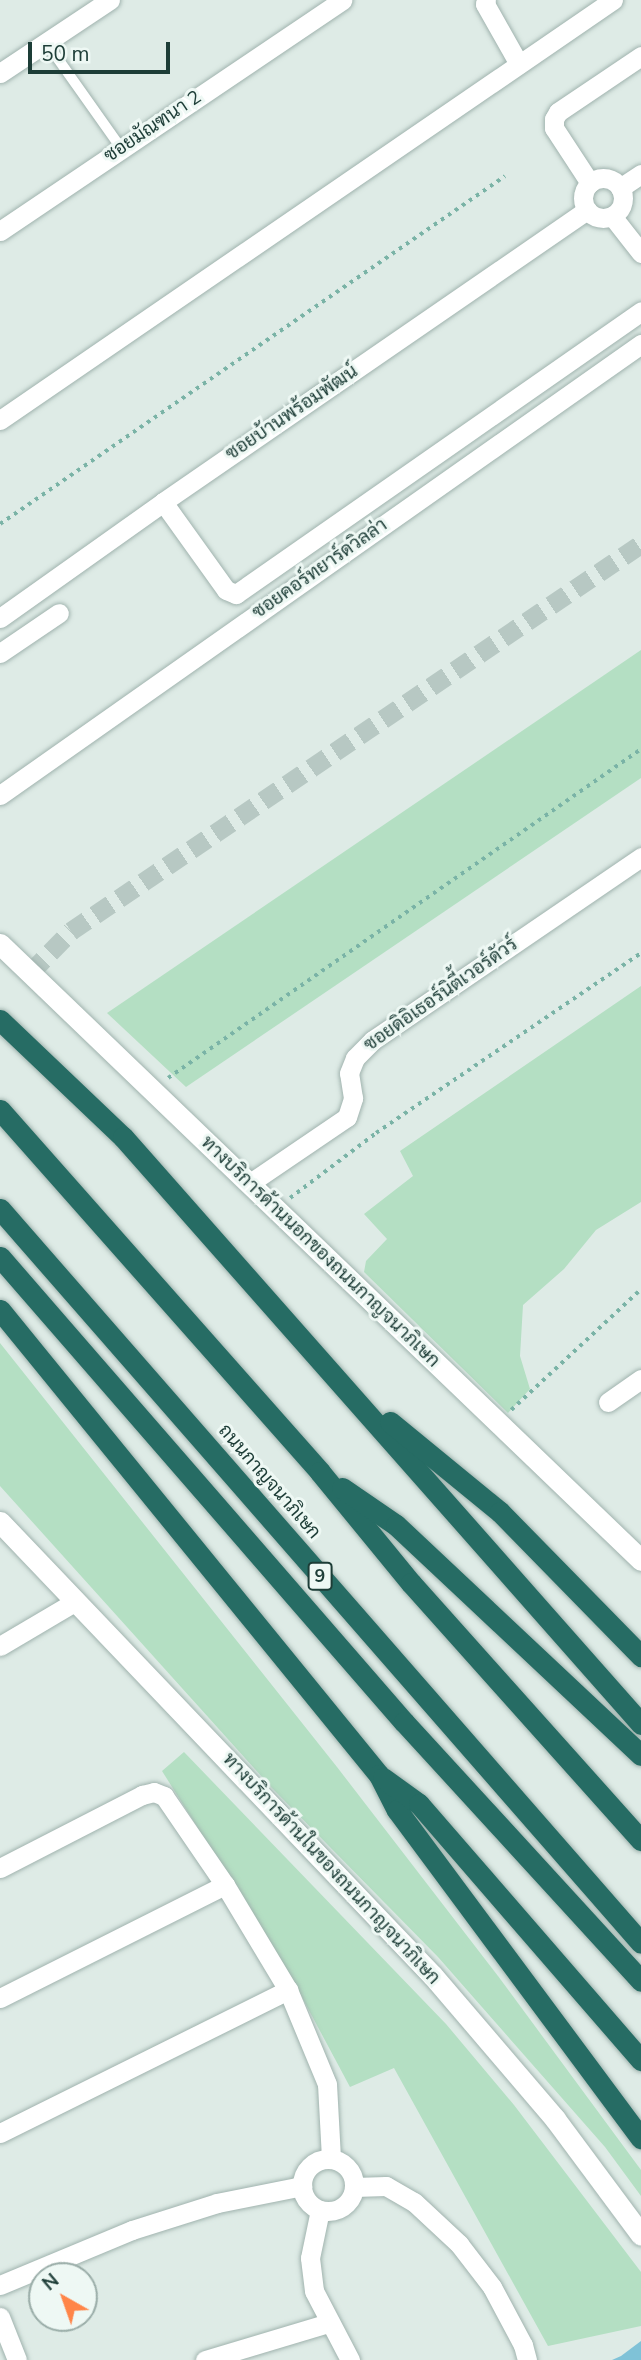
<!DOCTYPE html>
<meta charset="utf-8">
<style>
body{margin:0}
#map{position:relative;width:641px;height:2360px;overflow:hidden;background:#deebe6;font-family:"Nunito Sans",Sarabun,sans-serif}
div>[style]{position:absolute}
.green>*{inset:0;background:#b4dfc3}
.water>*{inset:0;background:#7fc2d7}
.minor-tunnel>*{height:19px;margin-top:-9.5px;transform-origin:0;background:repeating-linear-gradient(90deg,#b7c8c3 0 19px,transparent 0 29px)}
.path>*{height:3.5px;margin-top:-1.75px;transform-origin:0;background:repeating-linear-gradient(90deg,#7ab3a6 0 3.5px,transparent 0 8.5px)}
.roads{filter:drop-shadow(0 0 2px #a0b3ae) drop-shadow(0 0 2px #a0b3ae)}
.service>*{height:10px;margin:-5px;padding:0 5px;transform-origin:5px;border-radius:5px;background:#fff}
.minor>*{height:19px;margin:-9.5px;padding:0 9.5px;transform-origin:9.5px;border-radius:9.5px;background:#fff}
.minor>.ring{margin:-9.5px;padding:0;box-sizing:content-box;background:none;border:19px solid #fff;border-radius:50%}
.secondary>*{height:21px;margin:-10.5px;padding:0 10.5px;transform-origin:10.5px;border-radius:10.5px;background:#fff}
.motorway>*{height:21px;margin:-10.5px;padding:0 10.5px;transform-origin:10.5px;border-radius:10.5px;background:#266c64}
span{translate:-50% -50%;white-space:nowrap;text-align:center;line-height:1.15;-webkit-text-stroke:6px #eef8f4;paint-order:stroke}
.shield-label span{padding:2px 5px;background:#eef8f4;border:2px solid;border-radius:5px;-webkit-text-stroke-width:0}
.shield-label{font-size:18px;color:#1d3d37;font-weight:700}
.street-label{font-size:19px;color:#1d3d37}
.north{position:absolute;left:28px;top:2262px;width:70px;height:70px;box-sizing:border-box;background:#eef8f4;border:2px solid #9aada8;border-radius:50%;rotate:320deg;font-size:19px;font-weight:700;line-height:28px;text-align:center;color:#1d3d37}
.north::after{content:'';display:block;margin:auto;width:24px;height:32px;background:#ff8548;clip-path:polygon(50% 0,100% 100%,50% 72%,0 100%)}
.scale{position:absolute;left:28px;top:42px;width:142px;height:32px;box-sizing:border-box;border:4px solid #1d3d37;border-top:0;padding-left:9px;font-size:21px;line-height:24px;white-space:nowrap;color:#1d3d37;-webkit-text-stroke:5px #eef8f4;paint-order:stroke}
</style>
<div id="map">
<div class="green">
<i style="clip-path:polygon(641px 650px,641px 778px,186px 1087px,107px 1013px)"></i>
<i style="clip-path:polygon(641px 986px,641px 1202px,596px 1230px,564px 1269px,523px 1305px,520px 1356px,530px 1389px,508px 1413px,364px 1272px,366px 1261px,387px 1239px,364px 1214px,413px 1176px,400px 1151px)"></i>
<i style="clip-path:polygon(0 1343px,337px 1767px,498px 1976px,641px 2170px,641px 2196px,605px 2147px,438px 1957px,271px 1787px,0 1486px)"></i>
<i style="clip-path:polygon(184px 1752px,446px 2024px,514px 2105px,641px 2272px,641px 2326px,548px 2346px,394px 2068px,350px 2087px,289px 1973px,162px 1771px)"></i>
</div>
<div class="water">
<i style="clip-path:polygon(641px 2341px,641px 2360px,612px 2360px,621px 2356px)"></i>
</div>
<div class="minor-tunnel">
<i style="left:30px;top:973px;width:59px;rotate:-45.7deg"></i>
<i style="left:71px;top:931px;width:689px;rotate:-34.17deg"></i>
</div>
<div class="path">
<i style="left:0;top:524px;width:613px;rotate:-34.57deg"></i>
<i style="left:168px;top:1078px;width:576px;rotate:-34.82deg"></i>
<i style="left:290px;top:1198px;width:108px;rotate:-37.1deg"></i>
<i style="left:376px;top:1133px;width:320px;rotate:-34.2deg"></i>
<i style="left:511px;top:1410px;width:178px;rotate:-42.9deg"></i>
</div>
<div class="roads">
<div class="service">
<i style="left:46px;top:42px;width:130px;rotate:54.7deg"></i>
</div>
<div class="minor">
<i style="left:486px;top:0;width:4px;rotate:104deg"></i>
<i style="left:485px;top:4px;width:69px;rotate:60.5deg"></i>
<i style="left:0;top:73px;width:132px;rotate:-33.6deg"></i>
<i class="ring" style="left:583px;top:178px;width:21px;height:21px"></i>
<i style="left:590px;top:183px;width:66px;rotate:-123.2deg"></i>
<i style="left:554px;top:128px;width:9px;rotate:-90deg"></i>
<i style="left:554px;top:119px;width:8px;rotate:-60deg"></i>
<i style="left:558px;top:112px;width:100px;rotate:-34deg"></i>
<i style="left:620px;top:188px;width:25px;rotate:-34deg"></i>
<i style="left:612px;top:216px;width:47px;rotate:51.9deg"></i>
<i style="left:0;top:231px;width:413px;rotate:-34deg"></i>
<i style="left:0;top:420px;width:743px;rotate:-34.42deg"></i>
<i style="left:163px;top:502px;width:108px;rotate:54.4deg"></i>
<i style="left:226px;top:590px;width:11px;rotate:22deg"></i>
<i style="left:236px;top:594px;width:494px;rotate:-34.9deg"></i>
<i style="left:0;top:618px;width:200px;rotate:-35.4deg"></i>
<i style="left:163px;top:502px;width:515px;rotate:-34.55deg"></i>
<i style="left:0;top:653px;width:71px;rotate:-34.1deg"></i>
<i style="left:0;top:795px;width:784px;rotate:-35.13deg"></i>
<i style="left:250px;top:1183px;width:117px;rotate:-34.2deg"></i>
<i style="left:347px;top:1117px;width:20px;rotate:-72deg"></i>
<i style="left:353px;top:1098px;width:25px;rotate:-99deg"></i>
<i style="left:349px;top:1073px;width:16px;rotate:-68deg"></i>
<i style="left:355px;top:1058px;width:25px;rotate:-45deg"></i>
<i style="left:373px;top:1040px;width:325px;rotate:-34.3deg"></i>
<i style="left:608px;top:1402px;width:40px;rotate:-34.9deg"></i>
<i style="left:0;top:1646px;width:88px;rotate:-30.6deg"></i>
<i style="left:0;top:1868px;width:160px;rotate:-27.2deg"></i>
<i style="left:142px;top:1795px;width:12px;rotate:-14deg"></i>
<i style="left:154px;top:1792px;width:11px;rotate:22deg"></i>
<i style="left:164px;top:1796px;width:108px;rotate:55.6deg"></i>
<i style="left:225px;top:1885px;width:122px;rotate:59deg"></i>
<i style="left:288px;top:1990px;width:102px;rotate:67.5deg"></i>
<i style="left:327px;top:2084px;width:75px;rotate:86.9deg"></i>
<i style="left:0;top:1998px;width:252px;rotate:-26.7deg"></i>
<i style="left:0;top:2133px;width:322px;rotate:-26.4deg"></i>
<i class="ring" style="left:302px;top:2159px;width:33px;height:33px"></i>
<i style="left:354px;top:2187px;width:32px;rotate:-2deg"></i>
<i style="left:386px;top:2186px;width:32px;rotate:30deg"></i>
<i style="left:414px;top:2202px;width:62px;rotate:43deg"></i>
<i style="left:459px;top:2244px;width:54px;rotate:52.5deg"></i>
<i style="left:492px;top:2287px;width:66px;rotate:61.9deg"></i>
<i style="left:523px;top:2345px;width:16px;rotate:75deg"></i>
<i style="left:320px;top:2210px;width:49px;rotate:101.8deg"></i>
<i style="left:310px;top:2258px;width:33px;rotate:83deg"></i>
<i style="left:314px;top:2291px;width:78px;rotate:62.4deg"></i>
<i style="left:0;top:2285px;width:143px;rotate:-22.6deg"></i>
<i style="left:132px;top:2230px;width:89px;rotate:-17.6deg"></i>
<i style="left:217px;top:2203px;width:87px;rotate:-11.3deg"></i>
<i style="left:0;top:2317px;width:46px;rotate:68.4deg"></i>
<i style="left:205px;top:2360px;width:128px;rotate:-16.7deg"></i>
</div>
<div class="secondary">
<i style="left:0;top:944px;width:889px;rotate:43.86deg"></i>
<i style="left:0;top:1522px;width:627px;rotate:46.36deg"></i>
<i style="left:433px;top:1976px;width:188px;rotate:49.5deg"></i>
<i style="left:555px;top:2119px;width:144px;rotate:53.4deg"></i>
</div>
<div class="motorway">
<i style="left:0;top:1020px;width:170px;rotate:43.6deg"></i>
<i style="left:123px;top:1137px;width:783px;rotate:48.57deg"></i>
<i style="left:0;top:1110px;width:483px;rotate:48.5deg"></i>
<i style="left:320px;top:1472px;width:144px;rotate:50.7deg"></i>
<i style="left:411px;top:1583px;width:345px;rotate:48.2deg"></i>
<i style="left:0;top:1209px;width:974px;rotate:48.87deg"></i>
<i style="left:0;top:1257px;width:616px;rotate:49.02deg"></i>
<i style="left:404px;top:1722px;width:351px;rotate:47.5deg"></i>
<i style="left:0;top:1310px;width:600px;rotate:50.82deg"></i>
<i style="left:379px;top:1775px;width:39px;rotate:63deg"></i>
<i style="left:397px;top:1810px;width:409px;rotate:53.4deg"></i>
<i style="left:390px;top:1422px;width:142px;rotate:39.3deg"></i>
<i style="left:500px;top:1512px;width:202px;rotate:45.6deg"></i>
<i style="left:342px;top:1488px;width:65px;rotate:34.4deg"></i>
<i style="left:396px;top:1525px;width:336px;rotate:43.2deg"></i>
<i style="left:383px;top:1778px;width:44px;rotate:35.8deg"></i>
<i style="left:419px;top:1804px;width:339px;rotate:49.1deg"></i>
</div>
</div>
<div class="shield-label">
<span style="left:320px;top:1576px">9</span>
</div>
<div class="street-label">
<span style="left:153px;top:127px;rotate:-34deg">ซอยมัณฑนา 2</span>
<span style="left:292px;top:413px;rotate:-34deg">ซอยบ้านพร้อมพัฒน์</span>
<span style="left:320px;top:569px;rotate:-35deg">ซอยคอร์ทยาร์ดวิลล่า</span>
<span style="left:441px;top:995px;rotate:-35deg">ซอยดิอิเธอร์นิตี้เวอร์ดัวร์</span>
<span style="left:320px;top:1252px;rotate:44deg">ทางบริการด้านนอกของถนนกาญจนาภิเษก</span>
<span style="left:269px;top:1482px;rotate:49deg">ถนนกาญจนาภิเษก</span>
<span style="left:331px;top:1869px;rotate:47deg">ทางบริการด้านในของถนนกาญจนาภิเษก</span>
</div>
<div class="north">N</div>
<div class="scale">50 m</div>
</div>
